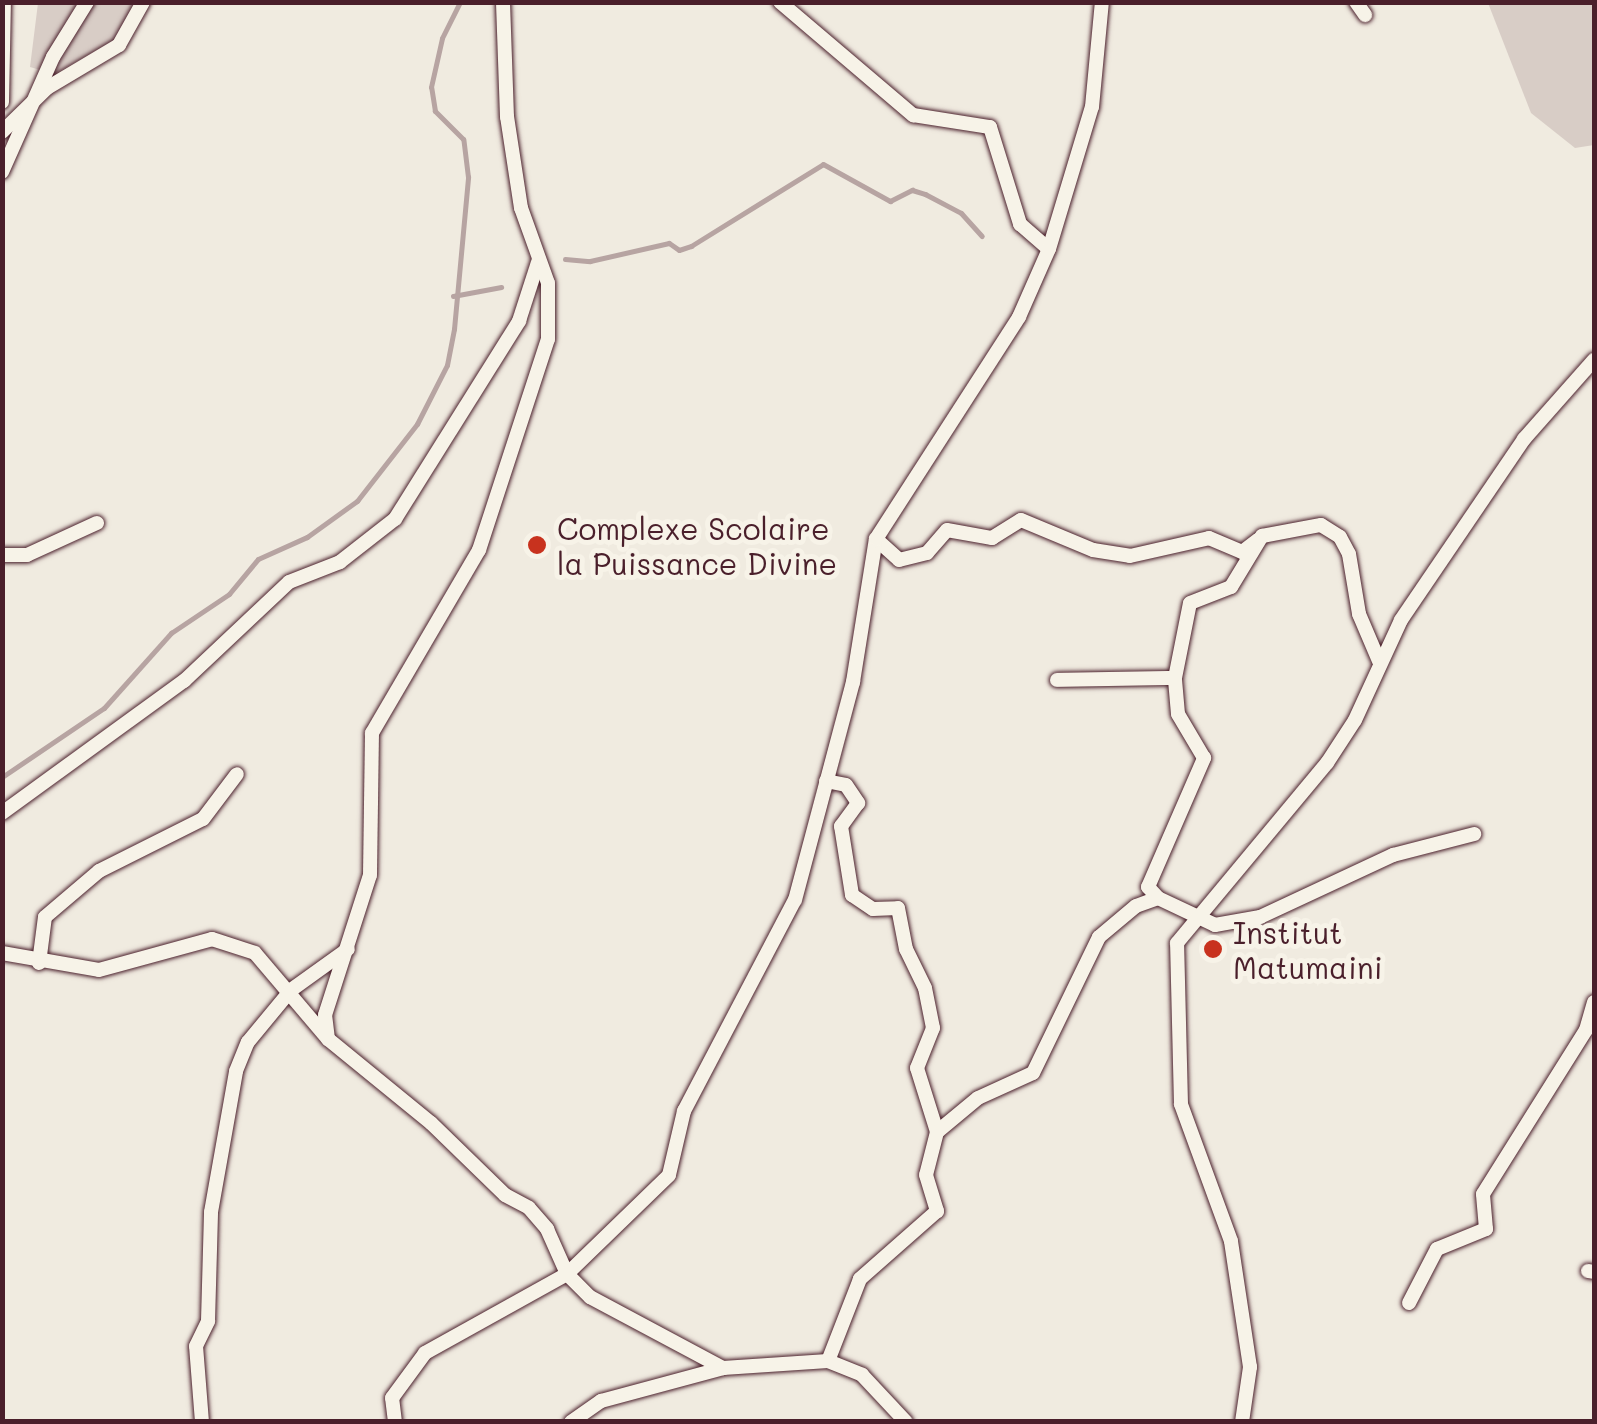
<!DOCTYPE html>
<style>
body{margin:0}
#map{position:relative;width:1597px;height:1424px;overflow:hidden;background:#f0ebe0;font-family:Mali,sans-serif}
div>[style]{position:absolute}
.green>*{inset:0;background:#d8cdc6}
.stream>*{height:5px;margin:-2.5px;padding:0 2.5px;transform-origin:2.5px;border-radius:2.5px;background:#b7a4a2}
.roads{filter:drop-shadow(0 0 2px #4a1f2b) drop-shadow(0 0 2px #4a1f2b)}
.minor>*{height:14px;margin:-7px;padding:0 7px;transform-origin:7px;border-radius:7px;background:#f7f3e8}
.dots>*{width:28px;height:28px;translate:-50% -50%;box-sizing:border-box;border:5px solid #f7f3e8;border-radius:50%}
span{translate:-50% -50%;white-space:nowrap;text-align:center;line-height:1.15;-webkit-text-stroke:10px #f7f3e8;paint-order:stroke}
.poi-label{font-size:30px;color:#4a1f2b}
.left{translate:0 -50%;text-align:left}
.frame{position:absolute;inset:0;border:5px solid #4a1f2b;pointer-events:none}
</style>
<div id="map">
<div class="green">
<i style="clip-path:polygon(38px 3px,140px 3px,114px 40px,54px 74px,30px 67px)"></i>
<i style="clip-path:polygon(1488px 3px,1594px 3px,1594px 145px,1575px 148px,1531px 113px)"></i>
</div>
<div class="stream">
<i style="left:565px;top:259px;width:25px;rotate:5deg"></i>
<i style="left:590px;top:261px;width:81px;rotate:-12.8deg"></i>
<i style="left:669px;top:243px;width:12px;rotate:35deg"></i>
<i style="left:679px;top:250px;width:13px;rotate:-18deg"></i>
<i style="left:691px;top:246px;width:155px;rotate:-31.8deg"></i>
<i style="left:823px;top:164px;width:77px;rotate:28.9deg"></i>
<i style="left:890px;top:201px;width:25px;rotate:-27deg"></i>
<i style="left:912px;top:190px;width:14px;rotate:17deg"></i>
<i style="left:925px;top:194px;width:41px;rotate:27.8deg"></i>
<i style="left:961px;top:213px;width:31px;rotate:48deg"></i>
<i style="left:453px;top:296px;width:49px;rotate:-10.6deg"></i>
<i style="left:2px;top:777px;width:123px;rotate:-34.1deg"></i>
<i style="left:104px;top:708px;width:101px;rotate:-48.2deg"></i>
<i style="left:171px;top:633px;width:70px;rotate:-33.9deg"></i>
<i style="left:229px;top:594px;width:45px;rotate:-50.4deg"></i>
<i style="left:258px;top:559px;width:54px;rotate:-24.2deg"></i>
<i style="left:307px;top:537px;width:62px;rotate:-35.8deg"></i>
<i style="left:357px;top:501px;width:98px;rotate:-52.1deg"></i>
<i style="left:417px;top:424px;width:66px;rotate:-63deg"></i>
<i style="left:447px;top:365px;width:37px;rotate:-79deg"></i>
<i style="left:454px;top:329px;width:153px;rotate:-84.7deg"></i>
<i style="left:468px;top:177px;width:38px;rotate:-97deg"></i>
<i style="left:463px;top:139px;width:40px;rotate:-135deg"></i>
<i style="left:435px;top:111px;width:24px;rotate:-99deg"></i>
<i style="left:431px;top:87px;width:50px;rotate:-77.3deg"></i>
<i style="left:442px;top:38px;width:40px;rotate:-63.4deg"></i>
</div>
<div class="roads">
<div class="minor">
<i style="left:780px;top:2px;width:175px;rotate:40.4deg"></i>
<i style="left:913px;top:115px;width:78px;rotate:8.9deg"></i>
<i style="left:990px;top:127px;width:102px;rotate:72.8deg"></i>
<i style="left:1020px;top:224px;width:38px;rotate:41deg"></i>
<i style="left:1356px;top:2px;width:16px;rotate:55deg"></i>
<i style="left:2px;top:102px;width:100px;rotate:-88.9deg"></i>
<i style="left:2px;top:132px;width:63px;rotate:-44.4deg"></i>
<i style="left:47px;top:88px;width:84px;rotate:-30.8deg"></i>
<i style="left:119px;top:45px;width:49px;rotate:-60.8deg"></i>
<i style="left:2px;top:172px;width:126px;rotate:-66.1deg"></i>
<i style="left:53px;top:57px;width:65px;rotate:-58.3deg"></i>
<i style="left:876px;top:539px;width:31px;rotate:42deg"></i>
<i style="left:899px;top:560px;width:29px;rotate:-14deg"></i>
<i style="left:927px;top:553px;width:30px;rotate:-49deg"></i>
<i style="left:947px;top:530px;width:46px;rotate:10.1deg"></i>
<i style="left:992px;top:538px;width:34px;rotate:-32deg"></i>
<i style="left:1021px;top:520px;width:78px;rotate:22.6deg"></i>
<i style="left:1093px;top:550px;width:37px;rotate:9deg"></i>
<i style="left:1130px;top:556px;width:81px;rotate:-12.8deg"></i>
<i style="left:1209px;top:538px;width:36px;rotate:23deg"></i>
<i style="left:1242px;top:552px;width:20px;rotate:-37deg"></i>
<i style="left:2px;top:555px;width:25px"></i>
<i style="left:27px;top:555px;width:77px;rotate:-24.6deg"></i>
<i style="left:1057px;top:680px;width:118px;rotate:-1deg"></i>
<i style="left:826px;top:781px;width:20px;rotate:11deg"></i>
<i style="left:846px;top:785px;width:22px;rotate:56deg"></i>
<i style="left:858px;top:803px;width:29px;rotate:126deg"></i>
<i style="left:841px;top:826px;width:70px;rotate:80.9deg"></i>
<i style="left:852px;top:895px;width:25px;rotate:34deg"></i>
<i style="left:873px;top:909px;width:25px;rotate:-2deg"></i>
<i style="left:898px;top:908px;width:42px;rotate:79deg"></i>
<i style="left:906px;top:949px;width:43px;rotate:64deg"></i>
<i style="left:925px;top:988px;width:41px;rotate:78.7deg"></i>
<i style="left:933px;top:1028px;width:43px;rotate:111.8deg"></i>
<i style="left:917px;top:1068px;width:67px;rotate:72.6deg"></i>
<i style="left:937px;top:1132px;width:44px;rotate:104.3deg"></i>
<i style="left:926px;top:1175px;width:38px;rotate:73deg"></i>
<i style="left:937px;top:1211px;width:103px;rotate:138.6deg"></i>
<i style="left:860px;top:1279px;width:88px;rotate:111.3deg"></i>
<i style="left:2px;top:813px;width:225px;rotate:-36deg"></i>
<i style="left:184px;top:681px;width:144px;rotate:-43.3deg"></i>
<i style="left:289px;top:582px;width:55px;rotate:-21.4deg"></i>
<i style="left:340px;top:562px;width:70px;rotate:-38deg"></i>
<i style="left:395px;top:519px;width:234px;rotate:-57.9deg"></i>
<i style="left:519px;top:321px;width:62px;rotate:-72.1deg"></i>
<i style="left:1158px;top:898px;width:15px;rotate:-132deg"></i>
<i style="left:1148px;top:887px;width:141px;rotate:-66.5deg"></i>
<i style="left:1204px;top:758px;width:51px;rotate:-120.6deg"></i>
<i style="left:1178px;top:714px;width:36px;rotate:-95deg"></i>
<i style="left:1175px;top:678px;width:76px;rotate:-78.7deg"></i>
<i style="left:1190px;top:603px;width:44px;rotate:-21.3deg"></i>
<i style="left:1231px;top:587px;width:60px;rotate:-58.7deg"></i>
<i style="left:1262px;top:536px;width:60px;rotate:-10.6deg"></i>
<i style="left:1321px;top:525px;width:22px;rotate:32deg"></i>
<i style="left:1340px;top:537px;width:19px;rotate:62deg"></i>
<i style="left:1349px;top:554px;width:61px;rotate:80.5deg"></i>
<i style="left:1359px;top:614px;width:51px;rotate:66.9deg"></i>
<i style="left:2px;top:953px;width:98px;rotate:9.9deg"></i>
<i style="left:99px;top:970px;width:117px;rotate:-15.3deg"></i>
<i style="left:212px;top:939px;width:45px;rotate:18deg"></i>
<i style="left:255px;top:953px;width:113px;rotate:49.7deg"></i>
<i style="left:328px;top:1039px;width:133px;rotate:39.2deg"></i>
<i style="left:431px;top:1123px;width:103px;rotate:44.2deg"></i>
<i style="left:505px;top:1195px;width:27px;rotate:28deg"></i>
<i style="left:529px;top:1208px;width:28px;rotate:49deg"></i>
<i style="left:547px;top:1229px;width:49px;rotate:66deg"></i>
<i style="left:567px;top:1274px;width:33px;rotate:45deg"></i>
<i style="left:590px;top:1297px;width:151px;rotate:28.1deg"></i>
<i style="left:723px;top:1368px;width:105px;rotate:-3.8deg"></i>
<i style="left:828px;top:1361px;width:37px;rotate:22deg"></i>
<i style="left:862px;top:1375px;width:64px;rotate:46.9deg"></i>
<i style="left:39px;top:963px;width:46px;rotate:-82.6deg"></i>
<i style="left:45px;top:917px;width:71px;rotate:-40.4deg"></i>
<i style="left:99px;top:871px;width:116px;rotate:-26.6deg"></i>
<i style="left:203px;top:819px;width:56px;rotate:-52.9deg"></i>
<i style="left:328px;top:1039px;width:24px;rotate:-97deg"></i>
<i style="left:325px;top:1015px;width:147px;rotate:-72.2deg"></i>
<i style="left:370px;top:875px;width:142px;rotate:-89.2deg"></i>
<i style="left:372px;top:733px;width:212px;rotate:-59.7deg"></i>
<i style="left:479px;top:550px;width:222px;rotate:-71.9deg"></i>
<i style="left:548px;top:339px;width:56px;rotate:-90deg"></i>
<i style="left:548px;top:283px;width:80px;rotate:-109.8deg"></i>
<i style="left:521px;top:208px;width:92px;rotate:-98.7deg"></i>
<i style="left:507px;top:117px;width:115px;rotate:-92deg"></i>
<i style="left:937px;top:1132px;width:53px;rotate:-39.7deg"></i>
<i style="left:978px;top:1098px;width:60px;rotate:-24.4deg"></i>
<i style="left:1033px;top:1073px;width:151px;rotate:-64.1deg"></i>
<i style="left:1099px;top:937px;width:48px;rotate:-40deg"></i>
<i style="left:1136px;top:906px;width:23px;rotate:-20deg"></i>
<i style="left:1158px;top:898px;width:63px;rotate:25.3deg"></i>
<i style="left:1215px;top:925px;width:46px;rotate:-10.1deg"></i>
<i style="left:1260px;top:917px;width:147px;rotate:-25deg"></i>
<i style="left:1393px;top:855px;width:84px;rotate:-14.5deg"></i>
<i style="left:1588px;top:1271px;width:6px;rotate:9deg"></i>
<i style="left:1409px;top:1303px;width:61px;rotate:-62.6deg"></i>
<i style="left:1437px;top:1249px;width:53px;rotate:-22.2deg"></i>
<i style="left:1486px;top:1229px;width:35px;rotate:-95deg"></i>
<i style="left:1483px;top:1194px;width:194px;rotate:-57.9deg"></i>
<i style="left:1586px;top:1030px;width:29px;rotate:-74deg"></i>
<i style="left:202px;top:1422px;width:76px;rotate:-94.5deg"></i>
<i style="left:196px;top:1346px;width:28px;rotate:-64deg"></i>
<i style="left:208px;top:1321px;width:109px;rotate:-88.4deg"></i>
<i style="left:211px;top:1212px;width:143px;rotate:-79.9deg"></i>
<i style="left:236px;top:1071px;width:31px;rotate:-68deg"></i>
<i style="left:248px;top:1042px;width:67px;rotate:-50.4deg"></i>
<i style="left:291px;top:990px;width:70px;rotate:-35.7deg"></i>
<i style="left:395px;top:1422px;width:24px;rotate:-97deg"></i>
<i style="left:392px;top:1398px;width:56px;rotate:-53.7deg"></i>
<i style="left:425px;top:1353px;width:162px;rotate:-29.1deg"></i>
<i style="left:567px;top:1274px;width:142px;rotate:-44.1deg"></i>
<i style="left:669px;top:1175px;width:66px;rotate:-76.8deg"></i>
<i style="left:684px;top:1111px;width:238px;rotate:-62.3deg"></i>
<i style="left:795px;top:900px;width:226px;rotate:-75.1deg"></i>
<i style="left:853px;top:682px;width:145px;rotate:-80.9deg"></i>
<i style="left:876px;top:539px;width:264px;rotate:-57.2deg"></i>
<i style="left:1019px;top:317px;width:74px;rotate:-66.2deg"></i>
<i style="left:1049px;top:249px;width:148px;rotate:-73.2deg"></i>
<i style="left:1092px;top:107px;width:105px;rotate:-84.6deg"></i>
<i style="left:571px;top:1422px;width:37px;rotate:-35deg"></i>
<i style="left:601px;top:1401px;width:126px;rotate:-15.1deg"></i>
<i style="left:1242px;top:1422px;width:56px;rotate:-81.7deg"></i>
<i style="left:1250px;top:1367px;width:127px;rotate:-98.6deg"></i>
<i style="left:1231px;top:1241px;width:146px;rotate:-110.1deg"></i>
<i style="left:1181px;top:1104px;width:161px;rotate:-91.4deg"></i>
<i style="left:1177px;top:943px;width:234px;rotate:-50.2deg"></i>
<i style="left:1327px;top:763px;width:51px;rotate:-56.9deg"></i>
<i style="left:1355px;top:720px;width:110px;rotate:-65.3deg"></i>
<i style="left:1401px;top:620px;width:219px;rotate:-55.8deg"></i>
<i style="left:1524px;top:439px;width:106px;rotate:-48.5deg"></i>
</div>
</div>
<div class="dots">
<i style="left:537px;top:545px;background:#c8321e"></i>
<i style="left:1213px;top:949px;background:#c8321e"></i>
</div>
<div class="poi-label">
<span class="left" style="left:557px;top:545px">Complexe Scolaire<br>la Puissance Divine</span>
<span class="left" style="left:1233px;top:949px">Institut<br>Matumaini</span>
</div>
<div class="frame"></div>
</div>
